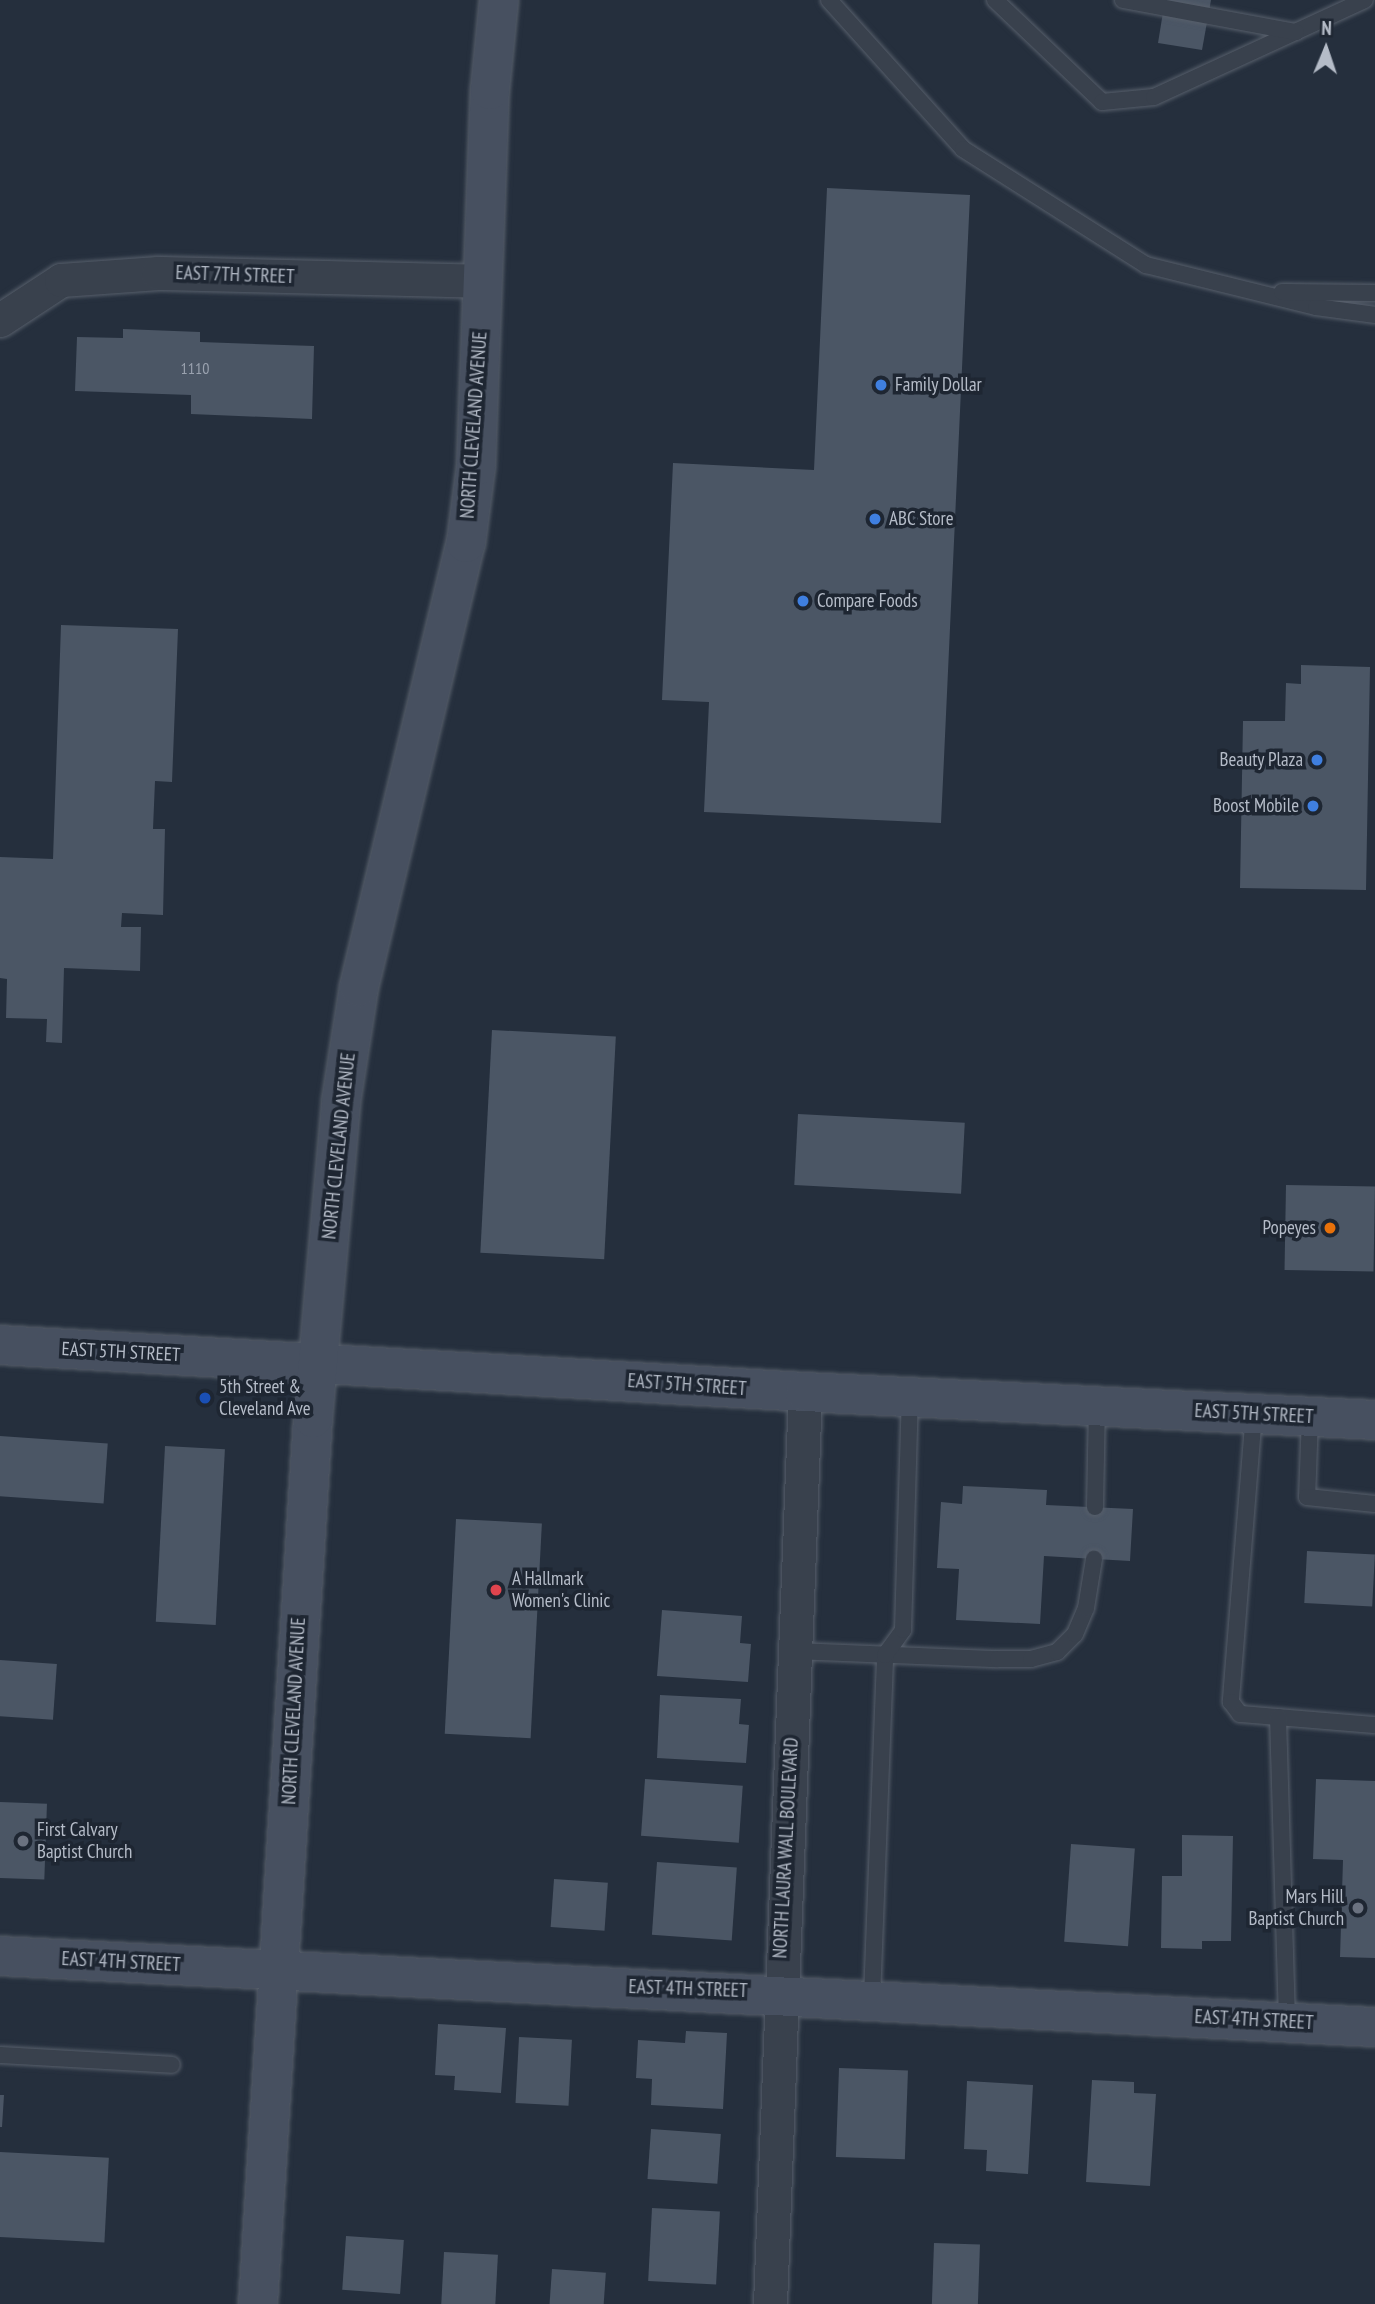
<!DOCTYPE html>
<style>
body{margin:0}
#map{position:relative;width:1375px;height:2304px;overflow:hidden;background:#252f3d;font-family:"PT Sans Narrow",sans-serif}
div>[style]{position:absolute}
.building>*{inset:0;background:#4b5665;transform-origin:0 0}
.roads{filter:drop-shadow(0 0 2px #575f6b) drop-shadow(0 0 2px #575f6b)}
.lane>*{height:16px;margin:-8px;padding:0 8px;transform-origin:8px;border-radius:8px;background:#39414d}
.street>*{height:33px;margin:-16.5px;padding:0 16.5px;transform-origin:16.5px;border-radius:16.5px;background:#39414d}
.secondary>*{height:38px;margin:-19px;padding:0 19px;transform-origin:19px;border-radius:19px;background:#475060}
.dots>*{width:19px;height:19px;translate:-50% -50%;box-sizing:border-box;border:4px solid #1e2632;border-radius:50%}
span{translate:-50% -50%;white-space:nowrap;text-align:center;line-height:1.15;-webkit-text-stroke:7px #1e2632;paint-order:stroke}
.number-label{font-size:16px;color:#9aa2af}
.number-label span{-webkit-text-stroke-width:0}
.street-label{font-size:19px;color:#b5bcc8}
.poi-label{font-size:19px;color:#b5bcc8}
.left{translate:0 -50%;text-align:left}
.right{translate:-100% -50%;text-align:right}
.north{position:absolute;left:1291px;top:14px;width:70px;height:70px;-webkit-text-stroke:5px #1e2632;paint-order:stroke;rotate:2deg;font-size:19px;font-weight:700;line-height:28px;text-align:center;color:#b5bcc8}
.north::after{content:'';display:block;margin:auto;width:24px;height:32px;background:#b5bcc8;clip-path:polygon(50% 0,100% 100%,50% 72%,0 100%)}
</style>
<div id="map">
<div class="building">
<i style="clip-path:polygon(1165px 0,1211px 0,1202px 50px,1158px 43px)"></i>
<i style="clip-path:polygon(827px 188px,970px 195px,941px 823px,704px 812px,709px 702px,662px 700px,673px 463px,814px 470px)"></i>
<i style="clip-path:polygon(123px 329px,200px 332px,200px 342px,314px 346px,312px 419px,191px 414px,191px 395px,75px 391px,77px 337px,123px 338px)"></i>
<i style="clip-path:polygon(61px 625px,178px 629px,172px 782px,155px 781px,153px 829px,165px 829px,163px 915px,122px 913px,121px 927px,141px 927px,140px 971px,64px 968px,62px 1043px,46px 1042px,47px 1019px,6px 1018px,7px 979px,0 978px,0 857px,53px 859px)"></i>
<i style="clip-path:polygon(1301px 665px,1370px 667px,1366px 890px,1240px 888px,1243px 721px,1285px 721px,1286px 683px,1301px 684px)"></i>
<i style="left:492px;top:1030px;width:124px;height:223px;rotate:3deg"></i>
<i style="left:798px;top:1114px;width:167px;height:71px;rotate:3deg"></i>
<i style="left:1286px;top:1185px;width:89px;height:85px;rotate:1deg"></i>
<i style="left:0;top:1436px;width:108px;height:60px;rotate:4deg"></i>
<i style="left:165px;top:1446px;width:60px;height:176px;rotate:3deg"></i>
<i style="clip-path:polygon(963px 1486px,1047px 1490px,1046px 1505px,1133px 1509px,1130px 1561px,1044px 1556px,1040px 1624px,956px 1620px,959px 1569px,937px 1568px,941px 1502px,962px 1504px)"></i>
<i style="left:456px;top:1519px;width:86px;height:215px;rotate:3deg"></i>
<i style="left:1307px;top:1551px;width:68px;height:52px;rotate:3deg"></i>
<i style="clip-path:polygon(662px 1610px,742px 1616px,740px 1643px,751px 1644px,748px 1682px,657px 1676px)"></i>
<i style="left:0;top:1660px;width:57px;height:56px;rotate:4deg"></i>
<i style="clip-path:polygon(660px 1695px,741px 1699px,739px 1724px,749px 1725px,746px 1763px,657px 1758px)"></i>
<i style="left:645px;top:1779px;width:98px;height:57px;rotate:4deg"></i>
<i style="clip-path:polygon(1316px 1779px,1375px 1781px,1375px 1958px,1340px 1957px,1343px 1860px,1313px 1859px)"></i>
<i style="left:0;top:1802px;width:47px;height:76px;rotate:2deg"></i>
<i style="clip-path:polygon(1182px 1835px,1233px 1836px,1231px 1941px,1202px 1941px,1202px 1949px,1161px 1948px,1162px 1876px,1182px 1876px)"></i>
<i style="left:1071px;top:1844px;width:64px;height:98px;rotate:4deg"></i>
<i style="left:657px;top:1862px;width:80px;height:73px;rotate:4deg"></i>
<i style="left:554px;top:1879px;width:54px;height:48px;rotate:4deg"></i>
<i style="clip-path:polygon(438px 2024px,506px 2028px,501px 2093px,454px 2090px,455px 2076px,435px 2075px)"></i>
<i style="clip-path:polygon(686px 2031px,727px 2033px,723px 2109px,651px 2105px,652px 2079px,636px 2078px,638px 2040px,685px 2043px)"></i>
<i style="left:519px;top:2037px;width:53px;height:66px;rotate:3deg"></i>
<i style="left:839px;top:2068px;width:69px;height:89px;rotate:2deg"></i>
<i style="clip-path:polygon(1092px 2080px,1134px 2082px,1134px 2093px,1156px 2094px,1150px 2186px,1086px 2182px)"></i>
<i style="clip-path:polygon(967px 2081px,1033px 2085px,1028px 2174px,986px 2171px,987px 2150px,964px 2149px)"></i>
<i style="clip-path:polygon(0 2095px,4px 2095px,2px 2127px,0 2127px)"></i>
<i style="left:651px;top:2129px;width:70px;height:50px;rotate:4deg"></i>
<i style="left:0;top:2152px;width:109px;height:85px;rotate:3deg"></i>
<i style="left:652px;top:2208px;width:68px;height:73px;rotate:3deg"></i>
<i style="left:346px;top:2236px;width:58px;height:54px;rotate:4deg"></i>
<i style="left:934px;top:2243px;width:46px;height:61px;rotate:2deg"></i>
<i style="left:444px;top:2252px;width:54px;height:52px;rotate:3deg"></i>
<i style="left:552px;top:2269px;width:54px;height:35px;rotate:4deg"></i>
</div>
<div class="roads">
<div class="lane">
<i style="left:829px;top:0;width:200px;rotate:48deg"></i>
<i style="left:963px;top:149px;width:217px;rotate:32.4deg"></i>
<i style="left:1146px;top:265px;width:175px;rotate:13.9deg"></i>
<i style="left:1316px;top:307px;width:60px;rotate:7.7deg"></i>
<i style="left:995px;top:0;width:148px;rotate:43.6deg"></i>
<i style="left:1102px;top:102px;width:52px;rotate:-5.5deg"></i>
<i style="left:1154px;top:97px;width:232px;rotate:-24.7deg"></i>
<i style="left:1123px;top:0;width:176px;rotate:10.5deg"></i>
<i style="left:1282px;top:292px;width:93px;rotate:0.6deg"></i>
<i style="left:1254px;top:1413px;width:290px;rotate:94.6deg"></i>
<i style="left:1231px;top:1702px;width:15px;rotate:53deg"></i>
<i style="left:1240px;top:1714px;width:135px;rotate:4.7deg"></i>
<i style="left:1310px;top:1417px;width:80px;rotate:92.1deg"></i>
<i style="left:1307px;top:1497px;width:68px;rotate:5.9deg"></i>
<i style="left:1095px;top:1507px;width:101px;rotate:-88.9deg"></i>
<i style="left:795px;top:1651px;width:203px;rotate:2.3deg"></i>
<i style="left:998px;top:1659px;width:33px"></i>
<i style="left:1031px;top:1659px;width:27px;rotate:-15deg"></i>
<i style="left:1057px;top:1652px;width:25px;rotate:-45deg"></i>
<i style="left:1075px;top:1634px;width:28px;rotate:-67deg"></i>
<i style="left:1086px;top:1608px;width:50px;rotate:-80.7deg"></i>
<i style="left:1278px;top:1717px;width:305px;rotate:88.3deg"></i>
<i style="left:872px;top:1998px;width:343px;rotate:-87.8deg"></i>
<i style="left:885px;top:1655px;width:31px;rotate:-54deg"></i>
<i style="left:903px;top:1630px;width:233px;rotate:-88.3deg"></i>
<i style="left:0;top:2055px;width:172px;rotate:3.3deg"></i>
</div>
<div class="street">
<i style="left:0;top:320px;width:73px;rotate:-33.3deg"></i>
<i style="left:61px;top:280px;width:97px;rotate:-4.1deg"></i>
<i style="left:158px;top:273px;width:325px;rotate:1.4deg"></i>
<i style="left:770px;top:2304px;width:913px;rotate:-87.8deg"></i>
</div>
<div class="secondary">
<i style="left:0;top:1345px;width:806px;rotate:3.34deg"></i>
<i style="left:805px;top:1392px;width:571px;rotate:2.81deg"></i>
<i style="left:0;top:1956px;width:1377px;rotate:2.96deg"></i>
<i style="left:258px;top:2304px;width:888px;rotate:-86.45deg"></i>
<i style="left:313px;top:1418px;width:317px;rotate:-84.9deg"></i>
<i style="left:341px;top:1102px;width:116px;rotate:-81.1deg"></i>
<i style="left:359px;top:987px;width:457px;rotate:-76.5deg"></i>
<i style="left:466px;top:543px;width:78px;rotate:-82.6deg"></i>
<i style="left:476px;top:466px;width:376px;rotate:-87.9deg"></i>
<i style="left:490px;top:90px;width:90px;rotate:-84.3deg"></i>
</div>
</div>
<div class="dots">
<i style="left:881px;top:385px;background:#3f7fe0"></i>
<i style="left:875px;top:519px;background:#3f7fe0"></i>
<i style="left:803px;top:601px;background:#3f7fe0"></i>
<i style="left:1317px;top:760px;background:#3f7fe0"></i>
<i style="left:1313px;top:806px;background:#3f7fe0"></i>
<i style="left:1330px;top:1228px;background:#e8710a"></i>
<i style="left:205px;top:1398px;background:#1a4fb4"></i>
<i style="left:496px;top:1590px;background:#e0444e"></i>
<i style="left:23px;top:1841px;background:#6b7280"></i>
<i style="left:1358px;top:1908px;background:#6b7280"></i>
</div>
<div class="number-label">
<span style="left:195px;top:368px">1110</span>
</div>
<div class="street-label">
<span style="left:235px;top:275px;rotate:2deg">EAST 7TH STREET</span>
<span style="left:474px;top:425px;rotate:-86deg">NORTH CLEVELAND AVENUE</span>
<span style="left:339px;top:1146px;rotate:-84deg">NORTH CLEVELAND AVENUE</span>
<span style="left:121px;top:1352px;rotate:3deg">EAST 5TH STREET</span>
<span style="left:687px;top:1385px;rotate:4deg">EAST 5TH STREET</span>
<span style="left:1254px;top:1414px;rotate:3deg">EAST 5TH STREET</span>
<span style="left:294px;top:1711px;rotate:-87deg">NORTH CLEVELAND AVENUE</span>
<span style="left:786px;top:1848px;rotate:-87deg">NORTH LAURA WALL BOULEVARD</span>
<span style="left:121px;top:1962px;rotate:3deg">EAST 4TH STREET</span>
<span style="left:688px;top:1989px;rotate:2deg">EAST 4TH STREET</span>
<span style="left:1254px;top:2020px;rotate:3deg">EAST 4TH STREET</span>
</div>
<div class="poi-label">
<span class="left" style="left:895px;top:385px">Family Dollar</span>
<span class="left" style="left:889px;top:519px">ABC Store</span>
<span class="left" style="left:817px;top:601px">Compare Foods</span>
<span class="right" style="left:1303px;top:760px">Beauty Plaza</span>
<span class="right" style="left:1299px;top:806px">Boost Mobile</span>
<span class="right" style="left:1316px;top:1228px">Popeyes</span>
<span class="left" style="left:219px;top:1398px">5th Street &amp;<br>Cleveland Ave</span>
<span class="left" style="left:512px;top:1590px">A Hallmark<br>Women's Clinic</span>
<span class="left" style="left:37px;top:1841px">First Calvary<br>Baptist Church</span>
<span class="right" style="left:1344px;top:1908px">Mars Hill<br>Baptist Church</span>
</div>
<div class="north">N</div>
</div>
